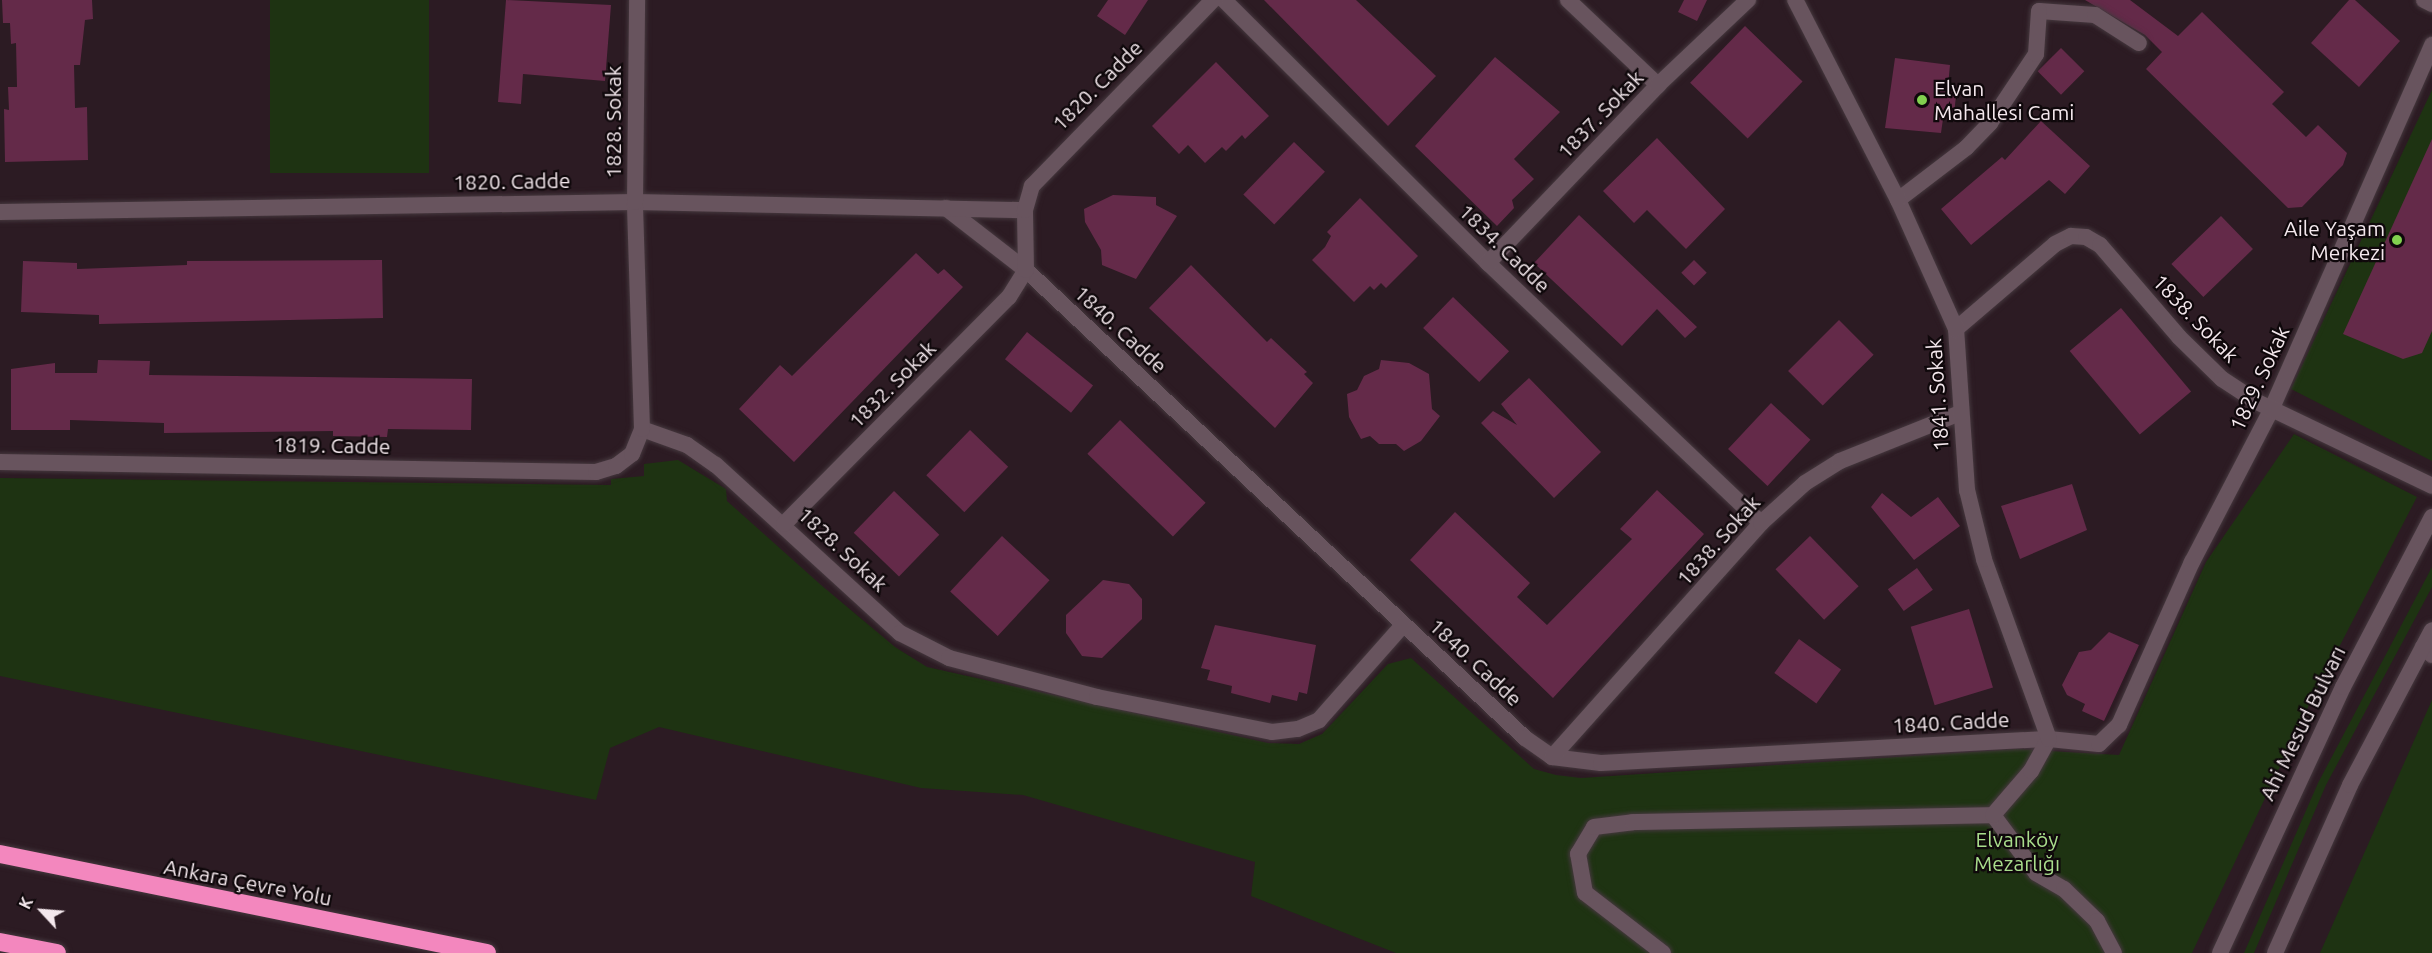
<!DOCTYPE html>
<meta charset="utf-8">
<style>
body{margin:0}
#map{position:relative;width:2432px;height:953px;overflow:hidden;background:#2c1b23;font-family:Ubuntu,sans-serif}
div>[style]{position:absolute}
.green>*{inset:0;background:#1e3312;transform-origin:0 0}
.building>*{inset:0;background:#642a49;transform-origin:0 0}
.roads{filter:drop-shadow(0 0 2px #45383e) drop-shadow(0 0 2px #45383e)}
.minor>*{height:16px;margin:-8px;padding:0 8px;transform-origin:8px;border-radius:8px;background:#68545e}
.secondary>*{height:16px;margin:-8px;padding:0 8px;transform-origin:8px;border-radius:8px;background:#68545e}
.motorway>*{height:18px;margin:-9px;padding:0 9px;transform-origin:9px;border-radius:9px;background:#f387be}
.dots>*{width:16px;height:16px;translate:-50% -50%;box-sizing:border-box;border:3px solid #0f080b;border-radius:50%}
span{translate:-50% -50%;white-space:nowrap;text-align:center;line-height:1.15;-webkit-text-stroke:4.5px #0f080b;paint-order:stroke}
.street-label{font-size:21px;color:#f4e8ed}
.poi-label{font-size:21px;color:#f4e8ed}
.left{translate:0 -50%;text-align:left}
.right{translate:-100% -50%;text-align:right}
.park-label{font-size:21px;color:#a9dd8c}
.north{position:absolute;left:12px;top:881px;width:60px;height:60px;-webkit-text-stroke:4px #0f080b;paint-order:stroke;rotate:296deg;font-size:16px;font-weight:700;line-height:24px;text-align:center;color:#f4e8ed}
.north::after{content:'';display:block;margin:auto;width:21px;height:27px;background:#f4e8ed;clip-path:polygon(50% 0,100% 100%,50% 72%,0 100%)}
</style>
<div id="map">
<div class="green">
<i style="left:270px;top:0;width:159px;height:173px"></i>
<i style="clip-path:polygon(2432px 90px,2432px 461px,2291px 389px)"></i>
<i style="clip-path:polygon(2294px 434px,2417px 497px,2309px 705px,2192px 953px,1396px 953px,1251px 896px,1255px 862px,1023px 795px,921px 788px,659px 727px,610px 748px,596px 800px,0 676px,0 478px,611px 485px,611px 479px,644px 476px,644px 464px,678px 460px,726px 489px,727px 501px,821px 585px,895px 647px,927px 667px,1268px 743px,1299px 744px,1322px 734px,1388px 664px,1411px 658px,1534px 769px,1556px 775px,1581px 778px,2017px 749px,2119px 755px,2206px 562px)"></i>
<i style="clip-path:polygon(2432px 567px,2432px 587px,2326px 785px,2254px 953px,2244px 953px,2318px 783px)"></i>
<i style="clip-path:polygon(2432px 700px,2432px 953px,2320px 953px)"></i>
</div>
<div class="building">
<i style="clip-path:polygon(2px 0,92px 0,93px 19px,85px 20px,80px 65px,74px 65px,75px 108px,87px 107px,88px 160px,5px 162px,4px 109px,9px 110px,8px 87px,17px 87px,16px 43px,11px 44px,10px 23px,3px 23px)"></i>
<i style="clip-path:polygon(506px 0,611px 5px,605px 81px,523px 74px,521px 104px,498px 102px)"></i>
<i style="clip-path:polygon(1108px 0,1148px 0,1125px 35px,1097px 16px)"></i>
<i style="clip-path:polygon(1264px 0,1356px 0,1436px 76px,1388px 126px)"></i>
<i style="clip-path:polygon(1684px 0,1707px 0,1697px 21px,1678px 12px)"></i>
<i style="clip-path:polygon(2085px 0,2130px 0,2178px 36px,2202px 12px,2284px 92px,2272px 104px,2306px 137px,2318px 125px,2347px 153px,2343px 165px,2302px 207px,2288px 208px,2146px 69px,2162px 52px,2145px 35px)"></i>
<i style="clip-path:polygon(2349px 0,2355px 0,2400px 41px,2359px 87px,2311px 43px)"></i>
<i style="left:1745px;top:26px;width:80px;height:79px;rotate:44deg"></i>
<i style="left:2061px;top:48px;width:33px;height:33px;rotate:45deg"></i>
<i style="clip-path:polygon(1495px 57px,1560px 112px,1514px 159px,1534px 179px,1512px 200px,1514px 208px,1497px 226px,1415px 146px)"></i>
<i style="clip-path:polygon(1895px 58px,1950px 65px,1948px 86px,1957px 87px,1954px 114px,1944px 112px,1941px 133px,1885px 128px)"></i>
<i style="clip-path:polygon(1216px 62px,1269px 116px,1245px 139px,1242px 135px,1226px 151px,1222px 147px,1205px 163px,1188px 145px,1179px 154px,1152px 126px)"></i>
<i style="clip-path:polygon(2041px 121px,2090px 166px,2065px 194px,2049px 180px,1971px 245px,1941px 209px,2002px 157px,2005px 160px)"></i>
<i style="clip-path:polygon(1657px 138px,1725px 209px,1686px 249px,1647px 210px,1634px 223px,1603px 191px)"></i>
<i style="clip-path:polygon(2432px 139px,2432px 331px,2422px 353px,2403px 359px,2343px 334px)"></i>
<i style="left:1294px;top:142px;width:43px;height:73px;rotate:44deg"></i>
<i style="clip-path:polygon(1113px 195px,1156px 197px,1156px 205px,1177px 216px,1136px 279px,1102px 265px,1101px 250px,1085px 222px,1084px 209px)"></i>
<i style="clip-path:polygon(1360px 198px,1418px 256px,1386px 288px,1381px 283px,1374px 290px,1370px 286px,1354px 302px,1312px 260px,1325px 247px,1331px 236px,1327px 232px)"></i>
<i style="clip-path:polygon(1579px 215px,1697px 327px,1685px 338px,1657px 309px,1622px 346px,1534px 263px)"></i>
<i style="left:2221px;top:216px;width:46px;height:69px;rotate:46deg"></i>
<i style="clip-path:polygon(916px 253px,938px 274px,944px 269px,963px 287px,794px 462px,739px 409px,780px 365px,792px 376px)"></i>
<i style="clip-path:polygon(382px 260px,383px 318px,99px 324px,99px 315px,21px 312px,23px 261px,77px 263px,77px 269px,187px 265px,187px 261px)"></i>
<i style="left:1694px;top:260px;width:18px;height:18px;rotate:45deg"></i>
<i style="clip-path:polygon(1191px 265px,1267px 342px,1271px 338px,1307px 372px,1304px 374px,1313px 383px,1275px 428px,1149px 308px)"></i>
<i style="left:1453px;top:297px;width:78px;height:43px;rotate:44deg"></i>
<i style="left:2121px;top:308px;width:109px;height:67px;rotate:50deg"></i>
<i style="left:1839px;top:320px;width:49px;height:72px;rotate:45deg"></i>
<i style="left:1027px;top:332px;width:85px;height:35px;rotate:39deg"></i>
<i style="clip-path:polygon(98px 360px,150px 361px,149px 375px,472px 379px,471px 430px,388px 429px,387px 437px,333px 436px,333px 431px,164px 433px,164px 423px,70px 420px,70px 430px,11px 430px,11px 369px,55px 363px,55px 373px,97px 373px)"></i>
<i style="clip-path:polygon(1381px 360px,1409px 363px,1429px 374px,1432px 409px,1440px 416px,1421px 441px,1404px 451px,1396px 444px,1379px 444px,1370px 436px,1361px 439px,1349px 417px,1347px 394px,1357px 390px,1364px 376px,1379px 369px)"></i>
<i style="clip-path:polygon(1529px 378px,1601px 452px,1554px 498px,1481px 423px,1493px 411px,1517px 425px,1501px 404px)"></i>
<i style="left:1771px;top:403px;width:54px;height:63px;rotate:43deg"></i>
<i style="left:1120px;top:420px;width:119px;height:47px;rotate:44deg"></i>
<i style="left:970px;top:430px;width:53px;height:63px;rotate:44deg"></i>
<i style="clip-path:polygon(2072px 484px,2087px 530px,2020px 559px,2001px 506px)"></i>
<i style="clip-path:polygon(1657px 490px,1704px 534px,1553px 698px,1410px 560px,1455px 512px,1530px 583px,1517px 597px,1547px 625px,1632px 539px,1620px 529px)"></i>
<i style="left:894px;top:491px;width:63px;height:58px;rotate:44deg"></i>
<i style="clip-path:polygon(1882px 493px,1911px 517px,1938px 497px,1960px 526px,1914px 560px,1871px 507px)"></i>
<i style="left:1002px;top:536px;width:65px;height:76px;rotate:43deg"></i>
<i style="left:1810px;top:536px;width:70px;height:48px;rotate:46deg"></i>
<i style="left:1917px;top:568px;width:27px;height:36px;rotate:54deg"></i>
<i style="clip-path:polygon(1103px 580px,1129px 584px,1142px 599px,1142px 619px,1102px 658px,1082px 656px,1066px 633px,1066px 615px)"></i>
<i style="left:1969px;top:609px;width:82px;height:61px;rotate:73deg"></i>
<i style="clip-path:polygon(1215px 625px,1316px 645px,1307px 694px,1299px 692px,1297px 701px,1272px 695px,1270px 703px,1231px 693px,1232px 686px,1207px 680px,1210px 670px,1201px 668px)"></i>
<i style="clip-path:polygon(2109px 632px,2139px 645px,2104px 721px,2082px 711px,2085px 704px,2067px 695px,2062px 685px,2079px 652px,2091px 650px)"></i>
<i style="left:1799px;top:639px;width:52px;height:42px;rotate:36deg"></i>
</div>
<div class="roads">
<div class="minor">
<i style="left:1224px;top:0;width:373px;rotate:44.9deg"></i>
<i style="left:1488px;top:263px;width:377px;rotate:43.6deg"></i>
<i style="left:1568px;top:0;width:124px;rotate:43.4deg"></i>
<i style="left:2424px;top:0;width:9px;rotate:27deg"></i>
<i style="left:2039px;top:11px;width:56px;rotate:4.1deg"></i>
<i style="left:2095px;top:15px;width:52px;rotate:32.5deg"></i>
<i style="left:1898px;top:200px;width:86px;rotate:-37.4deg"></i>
<i style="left:1966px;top:148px;width:35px;rotate:-46deg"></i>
<i style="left:1990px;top:123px;width:83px;rotate:-56.3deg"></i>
<i style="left:2036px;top:54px;width:43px;rotate:-86deg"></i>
<i style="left:946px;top:208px;width:101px;rotate:37.8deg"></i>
<i style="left:1026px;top:270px;width:684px;rotate:43.16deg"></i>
<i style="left:1525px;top:738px;width:33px;rotate:35deg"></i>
<i style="left:1552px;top:757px;width:49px;rotate:7deg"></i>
<i style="left:1601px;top:763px;width:449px;rotate:-3.1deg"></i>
<i style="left:2049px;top:739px;width:50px;rotate:5.7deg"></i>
<i style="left:2099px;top:744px;width:28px;rotate:-44deg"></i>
<i style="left:2119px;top:725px;width:179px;rotate:-65.9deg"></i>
<i style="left:2192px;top:562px;width:174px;rotate:-62.5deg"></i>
<i style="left:2272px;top:408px;width:397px;rotate:-66.2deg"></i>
<i style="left:0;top:212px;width:635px;rotate:-0.9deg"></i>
<i style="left:635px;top:202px;width:390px;rotate:1.2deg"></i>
<i style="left:1488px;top:263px;width:246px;rotate:-46.3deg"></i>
<i style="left:1658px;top:85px;width:124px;rotate:-43.4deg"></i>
<i style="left:1956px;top:329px;width:130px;rotate:-40.6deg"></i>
<i style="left:2055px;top:244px;width:18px;rotate:-27deg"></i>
<i style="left:2071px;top:236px;width:15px;rotate:4deg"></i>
<i style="left:2086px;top:237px;width:16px;rotate:30deg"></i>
<i style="left:2100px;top:245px;width:121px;rotate:49.3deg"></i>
<i style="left:2179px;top:337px;width:60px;rotate:44.3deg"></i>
<i style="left:2222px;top:379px;width:42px;rotate:33.3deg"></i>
<i style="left:2257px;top:402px;width:194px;rotate:25.6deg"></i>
<i style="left:642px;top:429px;width:48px;rotate:19.6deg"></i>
<i style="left:687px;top:445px;width:35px;rotate:35deg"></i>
<i style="left:716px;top:465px;width:249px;rotate:42.4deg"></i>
<i style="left:900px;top:633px;width:55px;rotate:27deg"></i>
<i style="left:949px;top:658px;width:153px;rotate:14.8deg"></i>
<i style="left:1097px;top:697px;width:178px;rotate:11.3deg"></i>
<i style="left:1272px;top:732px;width:26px;rotate:-7deg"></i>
<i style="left:1298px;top:729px;width:23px;rotate:-23deg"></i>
<i style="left:1319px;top:720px;width:127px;rotate:-48.5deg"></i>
<i style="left:0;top:462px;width:596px;rotate:0.96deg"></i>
<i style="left:596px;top:472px;width:21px;rotate:-17deg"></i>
<i style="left:616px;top:466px;width:20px;rotate:-37deg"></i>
<i style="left:632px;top:454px;width:27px;rotate:-68deg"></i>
<i style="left:642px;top:429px;width:227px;rotate:-91.8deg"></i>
<i style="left:635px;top:202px;width:202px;rotate:-89.4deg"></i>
<i style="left:784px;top:524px;width:320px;rotate:-45.3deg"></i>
<i style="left:1009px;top:297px;width:32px;rotate:-58deg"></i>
<i style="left:1026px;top:270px;width:60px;rotate:-91deg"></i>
<i style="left:1025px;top:210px;width:25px;rotate:-74deg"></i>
<i style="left:1032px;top:186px;width:260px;rotate:-45.8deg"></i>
<i style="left:2423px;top:647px;width:12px;rotate:42deg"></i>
<i style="left:1552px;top:757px;width:314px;rotate:-48.2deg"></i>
<i style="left:1761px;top:523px;width:59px;rotate:-42.3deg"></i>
<i style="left:1805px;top:483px;width:41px;rotate:-32.2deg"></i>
<i style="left:1840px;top:461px;width:129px;rotate:-21.8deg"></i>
<i style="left:1993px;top:815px;width:72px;rotate:53.4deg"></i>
<i style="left:2036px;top:873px;width:32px;rotate:30deg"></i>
<i style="left:2064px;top:889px;width:46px;rotate:44.1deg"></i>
<i style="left:2097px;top:921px;width:36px;rotate:62deg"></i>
<i style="left:1663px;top:953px;width:98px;rotate:-142.4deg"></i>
<i style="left:1585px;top:893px;width:40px;rotate:-100deg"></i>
<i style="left:1578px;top:854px;width:31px;rotate:-59deg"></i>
<i style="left:1594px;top:827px;width:39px;rotate:-7deg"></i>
<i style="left:1633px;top:822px;width:360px;rotate:-1.1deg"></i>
<i style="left:1993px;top:815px;width:58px;rotate:-49.2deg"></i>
<i style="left:2031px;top:771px;width:37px;rotate:-61deg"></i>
<i style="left:2049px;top:739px;width:191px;rotate:-109.9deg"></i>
<i style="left:1984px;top:559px;width:71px;rotate:-103.8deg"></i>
<i style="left:1967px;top:490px;width:161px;rotate:-93.9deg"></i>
<i style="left:1956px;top:329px;width:141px;rotate:-114.2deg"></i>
<i style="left:1898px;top:200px;width:225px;rotate:-117.2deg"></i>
</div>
<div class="secondary">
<i style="left:2220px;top:953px;width:293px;rotate:-65.2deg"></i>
<i style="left:2343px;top:687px;width:192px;rotate:-62.4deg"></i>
<i style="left:2275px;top:953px;width:184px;rotate:-65.9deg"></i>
<i style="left:2350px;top:785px;width:175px;rotate:-62.1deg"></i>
</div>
<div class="motorway">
<i style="left:0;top:854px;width:497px;rotate:11.5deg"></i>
<i style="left:0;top:942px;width:58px;rotate:10.9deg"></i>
</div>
</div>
<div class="dots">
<i style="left:1922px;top:100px;background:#82d04f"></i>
<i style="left:2397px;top:240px;background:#82d04f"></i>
</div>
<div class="street-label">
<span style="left:1097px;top:85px;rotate:-45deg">1820. Cadde</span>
<span style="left:1600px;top:114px;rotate:-46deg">1837. Sokak</span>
<span style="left:613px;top:122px;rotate:-90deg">1828. Sokak</span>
<span style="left:512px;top:181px;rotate:-1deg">1820. Cadde</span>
<span style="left:1505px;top:248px;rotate:44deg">1834. Cadde</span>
<span style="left:2196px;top:318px;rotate:46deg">1838. Sokak</span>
<span style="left:1121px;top:329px;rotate:43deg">1840. Cadde</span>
<span style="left:2259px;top:378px;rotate:-65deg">1829. Sokak</span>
<span style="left:892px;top:384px;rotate:-45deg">1832. Sokak</span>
<span style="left:1937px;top:395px;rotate:-94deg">1841. Sokak</span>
<span style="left:332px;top:445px;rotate:1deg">1819. Cadde</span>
<span style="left:1718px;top:540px;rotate:-48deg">1838. Sokak</span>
<span style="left:843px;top:549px;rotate:43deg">1828. Sokak</span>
<span style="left:1476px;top:662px;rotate:43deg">1840. Cadde</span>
<span style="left:1951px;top:722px;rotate:-3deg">1840. Cadde</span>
<span style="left:2302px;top:723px;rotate:-64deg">Ahi Mesud Bulvarı</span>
<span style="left:248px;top:882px;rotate:11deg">Ankara Çevre Yolu</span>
</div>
<div class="poi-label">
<span class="left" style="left:1934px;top:100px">Elvan<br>Mahallesi Cami</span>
<span class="right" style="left:2385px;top:240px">Aile Yaşam<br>Merkezi</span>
</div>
<div class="park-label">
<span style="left:2017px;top:851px">Elvanköy<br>Mezarlığı</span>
</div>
<div class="north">K</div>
</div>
